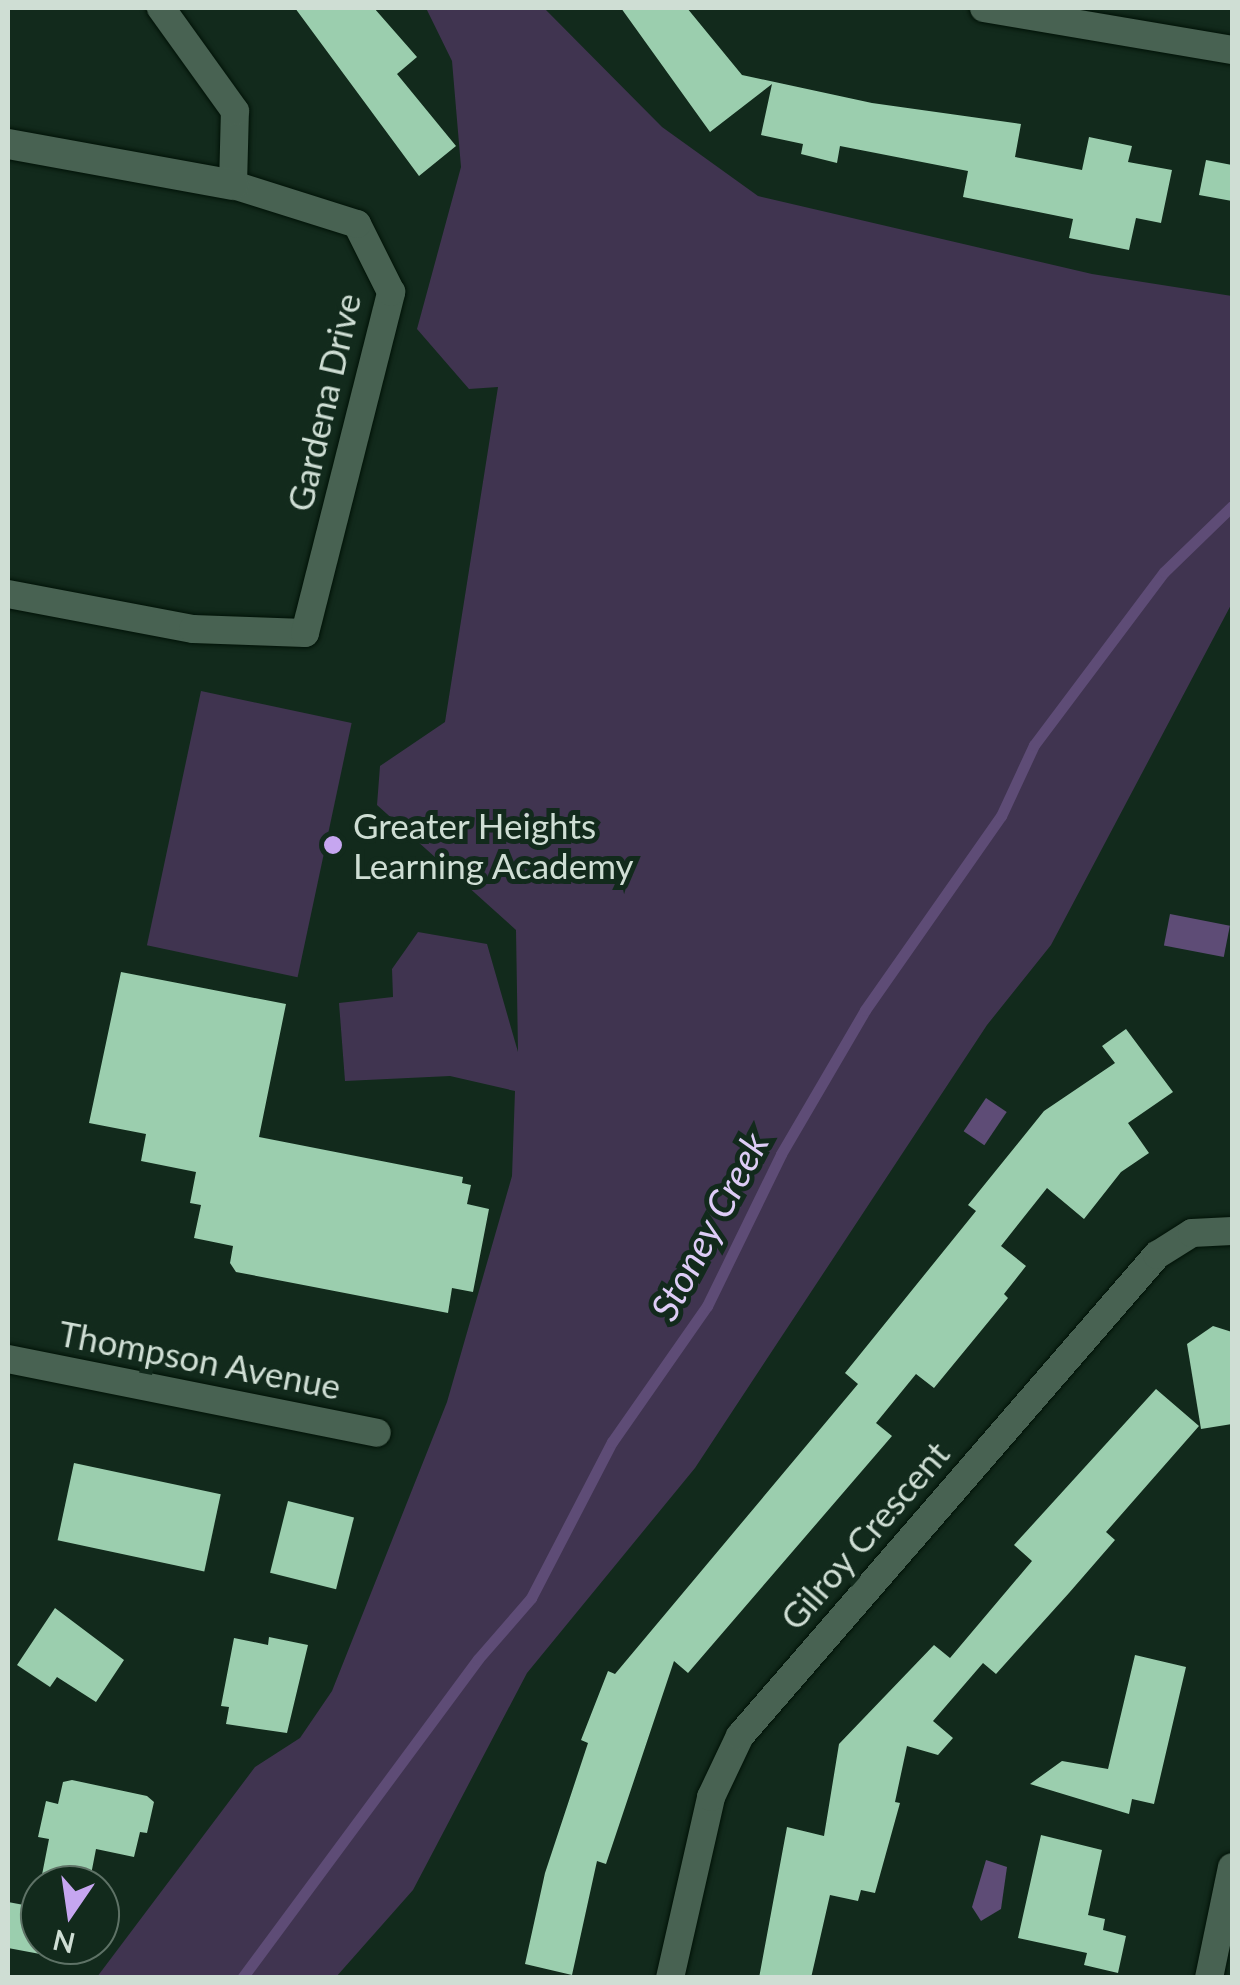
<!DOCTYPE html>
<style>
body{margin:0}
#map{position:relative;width:1240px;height:1985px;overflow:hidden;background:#122a1c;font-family:Lato,sans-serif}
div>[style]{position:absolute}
.green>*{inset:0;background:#403450;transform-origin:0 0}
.water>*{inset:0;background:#5e4c76;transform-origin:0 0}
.stream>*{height:11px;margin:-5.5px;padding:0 5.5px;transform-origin:5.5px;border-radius:5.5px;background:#5e4c76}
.building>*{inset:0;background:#9bceae;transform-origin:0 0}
.roads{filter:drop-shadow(0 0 2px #001207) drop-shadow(0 0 2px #001207)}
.street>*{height:28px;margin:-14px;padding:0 14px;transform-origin:14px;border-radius:14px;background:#486252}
.secondary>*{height:30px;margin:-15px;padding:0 15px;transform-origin:15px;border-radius:15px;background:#486252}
.dots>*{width:28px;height:28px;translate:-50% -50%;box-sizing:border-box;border:5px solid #122a1c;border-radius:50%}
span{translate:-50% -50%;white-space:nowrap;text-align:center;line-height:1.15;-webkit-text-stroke:10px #122a1c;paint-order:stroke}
.street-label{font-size:35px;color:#cfded4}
.poi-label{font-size:35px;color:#cfded4}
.left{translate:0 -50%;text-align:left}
.water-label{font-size:38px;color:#ddccf6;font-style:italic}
.frame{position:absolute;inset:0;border:10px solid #cfded4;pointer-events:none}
.north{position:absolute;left:20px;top:1865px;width:100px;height:100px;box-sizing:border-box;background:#122a1c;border:2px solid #5e7266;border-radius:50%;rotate:193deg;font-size:28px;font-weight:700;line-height:40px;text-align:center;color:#cfded4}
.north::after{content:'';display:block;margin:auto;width:35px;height:45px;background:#c6a6f0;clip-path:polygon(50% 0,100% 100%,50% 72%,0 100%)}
</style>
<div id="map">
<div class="green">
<i style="clip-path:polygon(426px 8px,544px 8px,662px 127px,758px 196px,1092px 274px,1232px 296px,1232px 603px,1051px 945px,987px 1025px,695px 1468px,527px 1673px,413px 1890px,336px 1977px,97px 1977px,255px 1767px,300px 1738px,332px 1691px,447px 1402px,512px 1176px,515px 1091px,450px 1076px,345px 1081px,339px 1003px,393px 997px,392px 969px,418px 932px,487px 944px,518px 1052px,516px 930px,377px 805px,380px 766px,445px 722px,498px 387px,469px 389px,417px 329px,461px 167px,452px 61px)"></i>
<i style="left:201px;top:691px;width:154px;height:260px;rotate:12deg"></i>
</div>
<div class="water">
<i style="left:1170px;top:914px;width:61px;height:32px;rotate:11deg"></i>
<i style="left:986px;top:1098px;width:25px;height:40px;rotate:34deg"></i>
<i style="clip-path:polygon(986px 1860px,1007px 1867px,1001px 1909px,981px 1921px,972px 1907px)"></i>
</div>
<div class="stream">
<i style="left:242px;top:1978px;width:397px;rotate:-53.5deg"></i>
<i style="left:478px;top:1659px;width:81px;rotate:-49deg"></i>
<i style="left:531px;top:1598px;width:176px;rotate:-62.6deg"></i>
<i style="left:612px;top:1442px;width:166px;rotate:-55.1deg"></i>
<i style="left:707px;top:1306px;width:169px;rotate:-64deg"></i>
<i style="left:781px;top:1154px;width:167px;rotate:-59.7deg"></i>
<i style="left:865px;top:1010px;width:237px;rotate:-55deg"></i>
<i style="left:1001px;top:816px;width:78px;rotate:-65.1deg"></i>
<i style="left:1034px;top:745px;width:216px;rotate:-53.1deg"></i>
<i style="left:1164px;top:572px;width:95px;rotate:-44.1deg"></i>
</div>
<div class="building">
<i style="clip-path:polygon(295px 8px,374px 8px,417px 57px,397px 74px,456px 146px,419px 176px)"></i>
<i style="clip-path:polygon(621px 8px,687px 8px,742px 75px,872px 103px,1021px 124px,1015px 157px,1082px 170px,1089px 137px,1132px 146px,1128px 162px,1172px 170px,1161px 223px,1136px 218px,1129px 250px,1069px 238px,1073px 219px,963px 197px,968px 171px,840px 146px,837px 163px,801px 154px,803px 144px,761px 135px,772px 84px,710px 132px)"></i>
<i style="clip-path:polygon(1206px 160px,1232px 165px,1232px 201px,1199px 195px)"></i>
<i style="clip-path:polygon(121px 972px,286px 1004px,259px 1137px,463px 1177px,462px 1183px,471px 1185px,467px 1204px,489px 1209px,473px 1292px,452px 1288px,448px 1313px,319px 1288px,236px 1272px,230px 1263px,233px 1246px,194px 1238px,201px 1205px,190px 1203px,196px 1172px,141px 1161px,146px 1134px,89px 1123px)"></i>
<i style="clip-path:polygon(1126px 1029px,1173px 1092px,1128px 1123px,1149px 1153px,1121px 1172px,1084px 1219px,1047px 1188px,1001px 1246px,1026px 1266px,1004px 1294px,1008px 1298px,934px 1388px,916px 1374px,876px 1423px,892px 1436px,688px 1673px,674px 1661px,606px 1864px,597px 1861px,572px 1975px,525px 1964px,545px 1873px,588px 1743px,581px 1740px,608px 1671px,615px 1674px,858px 1384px,845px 1373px,976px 1211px,968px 1205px,1044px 1111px,1115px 1063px,1102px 1046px)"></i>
<i style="clip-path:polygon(1213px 1326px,1232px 1332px,1232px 1424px,1201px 1429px,1187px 1344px)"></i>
<i style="clip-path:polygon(1156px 1389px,1199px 1426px,1106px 1532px,1115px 1540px,1069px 1593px,996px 1674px,983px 1663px,933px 1721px,953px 1738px,938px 1755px,907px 1746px,895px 1802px,900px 1803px,875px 1893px,861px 1890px,858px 1901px,830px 1895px,811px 1978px,759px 1978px,787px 1827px,824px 1836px,839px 1744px,934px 1645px,950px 1658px,1032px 1561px,1014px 1545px)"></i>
<i style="left:74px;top:1463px;width:150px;height:79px;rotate:12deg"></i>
<i style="left:288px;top:1501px;width:68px;height:74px;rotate:14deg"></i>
<i style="clip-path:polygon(55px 1608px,124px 1660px,96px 1702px,57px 1677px,50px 1687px,17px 1665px)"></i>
<i style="clip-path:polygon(269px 1637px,308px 1645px,287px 1733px,226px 1724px,229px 1707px,221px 1706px,234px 1638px,268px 1645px)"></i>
<i style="clip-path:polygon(1135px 1655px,1186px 1667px,1154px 1804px,1132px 1799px,1129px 1814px,1030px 1784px,1062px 1761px,1108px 1769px)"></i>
<i style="clip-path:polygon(72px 1780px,147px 1796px,154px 1802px,147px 1833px,140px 1832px,134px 1857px,96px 1849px,89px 1885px,40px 1885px,49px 1839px,38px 1837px,46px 1801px,58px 1804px,63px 1782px)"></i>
<i style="clip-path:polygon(1041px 1835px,1102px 1850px,1088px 1915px,1105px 1919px,1103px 1930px,1126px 1936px,1118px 1973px,1084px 1965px,1087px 1953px,1018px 1938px)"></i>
<i style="clip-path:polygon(8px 1902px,40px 1908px,40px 1954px,8px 1948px)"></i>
</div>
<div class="roads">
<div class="street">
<i style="left:984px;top:8px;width:252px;rotate:9.6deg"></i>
<i style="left:8px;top:594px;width:188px;rotate:10.7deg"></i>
<i style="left:193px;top:629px;width:112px;rotate:2deg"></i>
<i style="left:305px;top:633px;width:352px;rotate:-75.8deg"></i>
<i style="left:391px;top:292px;width:76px;rotate:-116.6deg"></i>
<i style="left:357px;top:224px;width:130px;rotate:-162.5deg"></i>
<i style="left:233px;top:185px;width:74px;rotate:-88.5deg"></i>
<i style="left:235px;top:111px;width:127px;rotate:-125.7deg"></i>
<i style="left:8px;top:1359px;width:376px;rotate:11.3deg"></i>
<i style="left:670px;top:1978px;width:186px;rotate:-77.2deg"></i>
<i style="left:711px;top:1797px;width:68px;rotate:-64.6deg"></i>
<i style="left:740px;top:1736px;width:637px;rotate:-49.08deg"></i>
<i style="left:1157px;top:1255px;width:41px;rotate:-32.2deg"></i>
<i style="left:1192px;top:1233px;width:40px;rotate:-2.9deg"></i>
<i style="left:1209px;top:1978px;width:113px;rotate:-78.3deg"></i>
</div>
<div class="secondary">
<i style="left:8px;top:144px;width:229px;rotate:10.3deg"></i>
</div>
</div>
<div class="dots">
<i style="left:333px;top:845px;background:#c6a6f0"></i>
</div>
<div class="street-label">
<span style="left:323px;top:402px;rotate:-77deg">Gardena Drive</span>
<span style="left:200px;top:1359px;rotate:11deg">Thompson Avenue</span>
<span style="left:864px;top:1535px;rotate:-49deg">Gilroy Crescent</span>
</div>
<div class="poi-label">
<span class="left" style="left:353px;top:845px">Greater Heights<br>Learning Academy</span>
</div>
<div class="water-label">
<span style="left:709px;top:1226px;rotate:-62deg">Stoney Creek</span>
</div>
<div class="frame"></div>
<div class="north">N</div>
</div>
